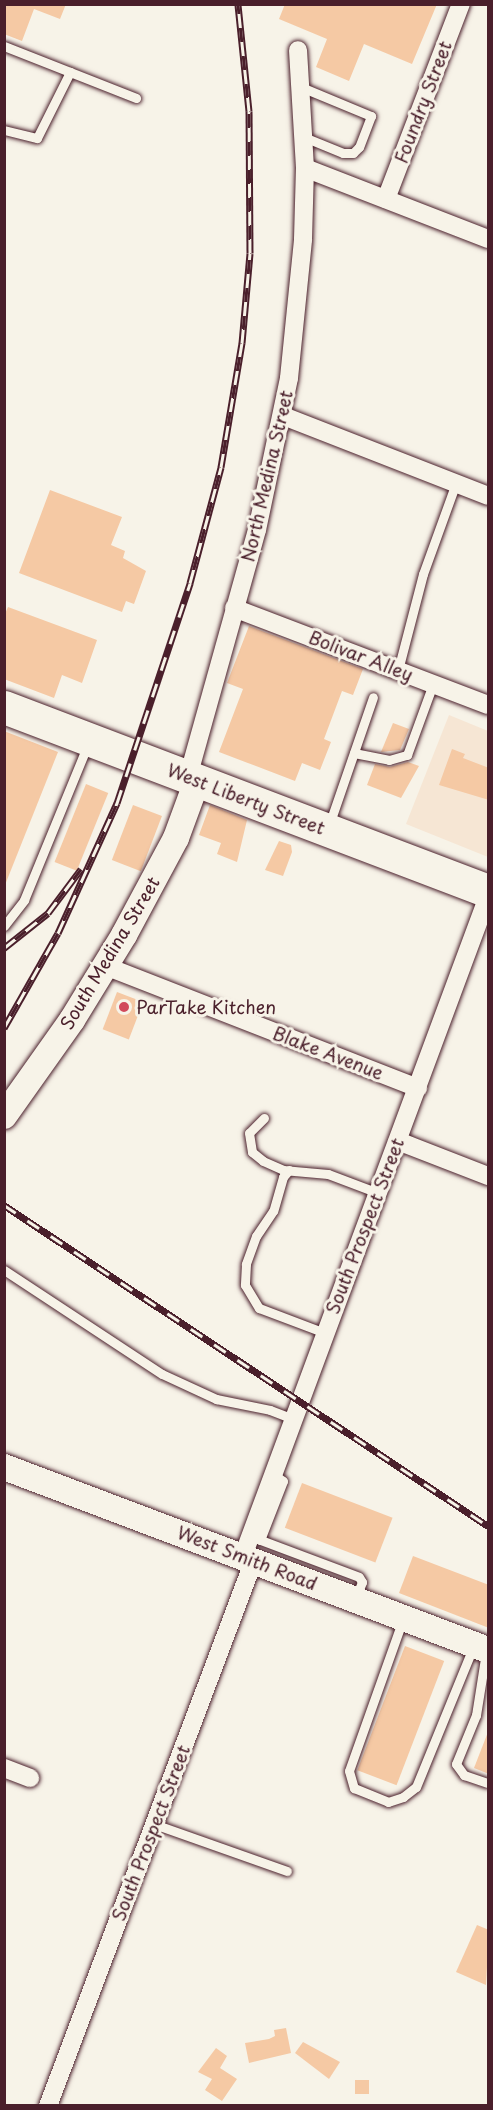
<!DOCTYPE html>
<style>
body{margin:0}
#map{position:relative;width:493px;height:2110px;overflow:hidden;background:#f7f3e8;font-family:"Playpen Sans",sans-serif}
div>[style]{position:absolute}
.built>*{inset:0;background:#f6e6d4}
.building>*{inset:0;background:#f5c9a4;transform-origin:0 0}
.roads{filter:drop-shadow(0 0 2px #4a1f2b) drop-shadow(0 0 2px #4a1f2b)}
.lane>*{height:9px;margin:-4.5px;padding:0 4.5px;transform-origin:4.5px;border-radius:4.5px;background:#f7f3e8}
.street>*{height:18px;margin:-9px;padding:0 9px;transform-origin:9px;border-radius:9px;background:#f7f3e8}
.secondary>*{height:26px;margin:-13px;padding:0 13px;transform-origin:13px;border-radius:13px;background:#f7f3e8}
.highway>*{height:33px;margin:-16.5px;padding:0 16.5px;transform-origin:16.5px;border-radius:16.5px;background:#f7f3e8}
.rail>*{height:7px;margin-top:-3.5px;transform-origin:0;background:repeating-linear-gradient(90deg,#f7f3e8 0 14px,#4a1f2b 0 28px);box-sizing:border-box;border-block:2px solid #4a1f2b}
.dots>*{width:16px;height:16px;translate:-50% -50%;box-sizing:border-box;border:3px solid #f7f3e8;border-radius:50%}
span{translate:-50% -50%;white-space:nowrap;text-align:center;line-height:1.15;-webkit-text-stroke:6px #f7f3e8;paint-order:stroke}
.street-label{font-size:18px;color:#4a1f2b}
.poi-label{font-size:18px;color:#4a1f2b}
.left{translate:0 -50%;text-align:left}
.frame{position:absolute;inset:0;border:6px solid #4a1f2b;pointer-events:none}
</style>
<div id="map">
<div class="built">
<i style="clip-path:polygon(449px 715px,488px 731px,488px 857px,406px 824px)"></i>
</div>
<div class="building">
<i style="clip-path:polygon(4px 4px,66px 4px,60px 19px,34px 9px,22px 41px,4px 34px)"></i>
<i style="clip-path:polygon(285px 4px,437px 4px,412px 64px,364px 44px,349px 81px,316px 67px,327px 39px,279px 19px)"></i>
<i style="clip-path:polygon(50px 490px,122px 517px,111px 545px,125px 551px,123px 558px,146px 571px,134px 604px,126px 601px,122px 612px,19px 573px)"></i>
<i style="clip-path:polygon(8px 607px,97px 640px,82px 683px,62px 675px,54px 698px,4px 679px,4px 616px)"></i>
<i style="clip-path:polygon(249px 626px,363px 669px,353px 695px,342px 691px,324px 739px,331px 742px,320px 770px,302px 763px,295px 781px,219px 752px,243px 689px,227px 683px)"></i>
<i style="clip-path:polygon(393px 723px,409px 729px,400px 750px,381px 752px)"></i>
<i style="clip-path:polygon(4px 731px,58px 752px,5px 885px,4px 885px)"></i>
<i style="clip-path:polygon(452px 749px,465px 754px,463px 758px,489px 768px,489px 800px,439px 785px)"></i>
<i style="clip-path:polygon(408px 762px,419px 766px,401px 798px,367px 785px,375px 764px,390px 767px)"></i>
<i style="left:86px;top:784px;width:24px;height:84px;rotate:22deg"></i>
<i style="left:133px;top:805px;width:31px;height:59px;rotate:21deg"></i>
<i style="clip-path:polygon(210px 805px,247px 820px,237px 862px,217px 854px,221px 843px,199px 835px)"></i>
<i style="clip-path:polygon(279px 841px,291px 845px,292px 852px,283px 876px,265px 870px)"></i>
<i style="left:117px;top:992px;width:28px;height:40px;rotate:21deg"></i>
<i style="left:302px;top:1483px;width:97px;height:48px;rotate:21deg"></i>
<i style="clip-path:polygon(413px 1556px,489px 1585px,489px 1628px,399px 1593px)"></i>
<i style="left:405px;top:1646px;width:42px;height:133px;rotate:21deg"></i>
<i style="clip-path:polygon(488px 1732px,489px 1732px,489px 1774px,474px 1768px)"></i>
<i style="clip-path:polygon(477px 1925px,489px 1930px,486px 1985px,456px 1972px)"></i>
<i style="clip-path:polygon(286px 2028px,291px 2053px,249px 2063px,245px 2043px,269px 2039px,275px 2036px,274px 2030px)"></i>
<i style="clip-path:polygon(303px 2042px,340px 2062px,329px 2079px,295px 2053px)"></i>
<i style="clip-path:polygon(216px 2048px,227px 2056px,220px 2068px,237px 2079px,222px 2101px,205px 2090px,212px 2079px,198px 2072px)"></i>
<i style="left:355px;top:2080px;width:14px;height:14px"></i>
</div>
<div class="roads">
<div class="lane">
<i style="left:4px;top:46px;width:142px;rotate:21.5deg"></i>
<i style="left:301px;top:87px;width:76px;rotate:22.5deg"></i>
<i style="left:371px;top:116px;width:33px;rotate:111deg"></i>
<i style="left:359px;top:147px;width:8px;rotate:135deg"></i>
<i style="left:353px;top:153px;width:10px;rotate:180deg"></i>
<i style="left:343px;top:153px;width:42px;rotate:-157.7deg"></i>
<i style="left:4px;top:130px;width:34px;rotate:14deg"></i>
<i style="left:37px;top:138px;width:74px;rotate:-63.4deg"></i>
<i style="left:398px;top:670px;width:99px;rotate:-75.4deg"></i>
<i style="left:423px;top:574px;width:97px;rotate:-70.1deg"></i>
<i style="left:354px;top:753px;width:36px;rotate:11deg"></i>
<i style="left:389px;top:760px;width:19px;rotate:-16deg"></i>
<i style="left:407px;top:755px;width:76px;rotate:-69.9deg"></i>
<i style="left:329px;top:825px;width:135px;rotate:-71deg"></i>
<i style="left:4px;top:926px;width:33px;rotate:-52deg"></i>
<i style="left:24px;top:900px;width:169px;rotate:-67.7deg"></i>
<i style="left:264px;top:1118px;width:21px;rotate:135deg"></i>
<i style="left:249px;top:1133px;width:19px;rotate:81deg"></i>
<i style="left:252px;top:1152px;width:14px;rotate:39deg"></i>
<i style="left:263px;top:1161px;width:22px;rotate:24deg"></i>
<i style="left:283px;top:1170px;width:45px;rotate:5.1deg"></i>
<i style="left:328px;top:1174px;width:53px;rotate:20.8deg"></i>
<i style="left:289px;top:1170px;width:9px;rotate:131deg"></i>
<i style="left:283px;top:1177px;width:35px;rotate:106deg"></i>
<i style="left:273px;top:1211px;width:30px;rotate:124deg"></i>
<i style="left:256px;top:1236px;width:30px;rotate:110deg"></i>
<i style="left:246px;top:1264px;width:21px;rotate:93deg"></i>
<i style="left:245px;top:1285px;width:27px;rotate:59deg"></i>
<i style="left:259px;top:1308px;width:71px;rotate:20.7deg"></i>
<i style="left:4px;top:1270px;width:189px;rotate:33.4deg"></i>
<i style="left:162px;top:1374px;width:60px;rotate:24.8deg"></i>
<i style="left:216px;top:1399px;width:55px;rotate:11.5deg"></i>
<i style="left:270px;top:1410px;width:25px;rotate:21deg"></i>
<i style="left:250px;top:1536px;width:116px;rotate:20.6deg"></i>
<i style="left:359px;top:1577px;width:6px;rotate:59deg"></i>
<i style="left:362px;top:1582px;width:18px;rotate:112deg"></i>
<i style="left:260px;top:1540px;width:63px;rotate:-68.7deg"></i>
<i style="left:283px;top:1481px;width:12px;rotate:-145deg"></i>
<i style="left:403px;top:1619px;width:161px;rotate:109.6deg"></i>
<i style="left:349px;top:1771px;width:18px;rotate:74deg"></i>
<i style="left:354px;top:1788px;width:37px;rotate:22deg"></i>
<i style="left:388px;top:1802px;width:16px;rotate:-18deg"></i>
<i style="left:403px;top:1797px;width:16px;rotate:-38deg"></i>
<i style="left:416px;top:1787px;width:151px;rotate:-67.8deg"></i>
<i style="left:486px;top:1652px;width:64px;rotate:99deg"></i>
<i style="left:476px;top:1715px;width:53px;rotate:112.2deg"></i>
<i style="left:456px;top:1764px;width:14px;rotate:54deg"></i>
<i style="left:464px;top:1775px;width:24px;rotate:19deg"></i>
<i style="left:154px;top:1824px;width:141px;rotate:19.5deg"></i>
</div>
<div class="street">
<i style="left:305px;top:168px;width:196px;rotate:21.2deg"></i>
<i style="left:386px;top:199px;width:209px;rotate:-69deg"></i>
<i style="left:283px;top:416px;width:220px;rotate:21.3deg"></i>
<i style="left:234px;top:608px;width:272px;rotate:20.9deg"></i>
<i style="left:188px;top:777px;width:256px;rotate:-74.4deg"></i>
<i style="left:257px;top:530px;width:155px;rotate:-78.1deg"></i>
<i style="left:289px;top:378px;width:140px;rotate:-84.2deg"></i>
<i style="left:303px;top:239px;width:71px;rotate:-88.4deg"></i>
<i style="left:305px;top:168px;width:118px;rotate:-93.4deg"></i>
<i style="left:105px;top:966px;width:336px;rotate:21.3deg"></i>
<i style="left:398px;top:1141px;width:97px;rotate:21.3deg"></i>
<i style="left:243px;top:1556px;width:704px;rotate:-69.63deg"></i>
<i style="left:4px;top:1768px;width:28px;rotate:21deg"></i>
<i style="left:48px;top:2106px;width:584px;rotate:-69.33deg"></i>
</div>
<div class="secondary">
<i style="left:4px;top:1116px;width:118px;rotate:-54.7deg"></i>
<i style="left:72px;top:1020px;width:100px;rotate:-58.5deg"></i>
<i style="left:124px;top:935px;width:110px;rotate:-61.8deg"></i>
<i style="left:176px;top:838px;width:61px;rotate:-69.8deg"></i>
<i style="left:4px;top:1467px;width:517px;rotate:20.71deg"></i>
</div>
<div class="highway">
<i style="left:4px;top:707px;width:518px;rotate:20.82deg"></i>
</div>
</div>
<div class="rail">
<i style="left:4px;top:948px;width:56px;rotate:-38.5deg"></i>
<i style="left:48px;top:913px;width:55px;rotate:-53.1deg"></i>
<i style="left:4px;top:1028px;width:109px;rotate:-60.4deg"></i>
<i style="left:58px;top:933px;width:143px;rotate:-65.6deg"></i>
<i style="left:117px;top:803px;width:232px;rotate:-71.6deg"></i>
<i style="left:190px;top:583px;width:120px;rotate:-75deg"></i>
<i style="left:221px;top:467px;width:126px;rotate:-80.4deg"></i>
<i style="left:242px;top:343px;width:90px;rotate:-84.9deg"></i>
<i style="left:250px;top:253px;width:142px;rotate:-90.4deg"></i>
<i style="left:249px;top:111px;width:108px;rotate:-95.9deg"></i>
<i style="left:4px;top:1205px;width:581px;rotate:33.55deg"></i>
</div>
<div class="dots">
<i style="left:124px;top:1007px;background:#d1495b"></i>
</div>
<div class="street-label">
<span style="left:423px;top:102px;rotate:-69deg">Foundry Street</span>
<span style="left:267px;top:476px;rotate:-77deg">North Medina Street</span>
<span style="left:361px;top:656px;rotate:21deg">Bolivar Alley</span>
<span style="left:246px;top:799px;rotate:21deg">West Liberty Street</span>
<span style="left:110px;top:953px;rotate:-59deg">South Medina Street</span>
<span style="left:328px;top:1053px;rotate:21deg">Blake Avenue</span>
<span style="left:365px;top:1226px;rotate:-69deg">South Prospect Street</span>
<span style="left:247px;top:1558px;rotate:21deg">West Smith Road</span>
<span style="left:151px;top:1833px;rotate:-69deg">South Prospect Street</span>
</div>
<div class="poi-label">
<span class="left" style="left:136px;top:1007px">ParTake Kitchen</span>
</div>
<div class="frame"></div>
</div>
